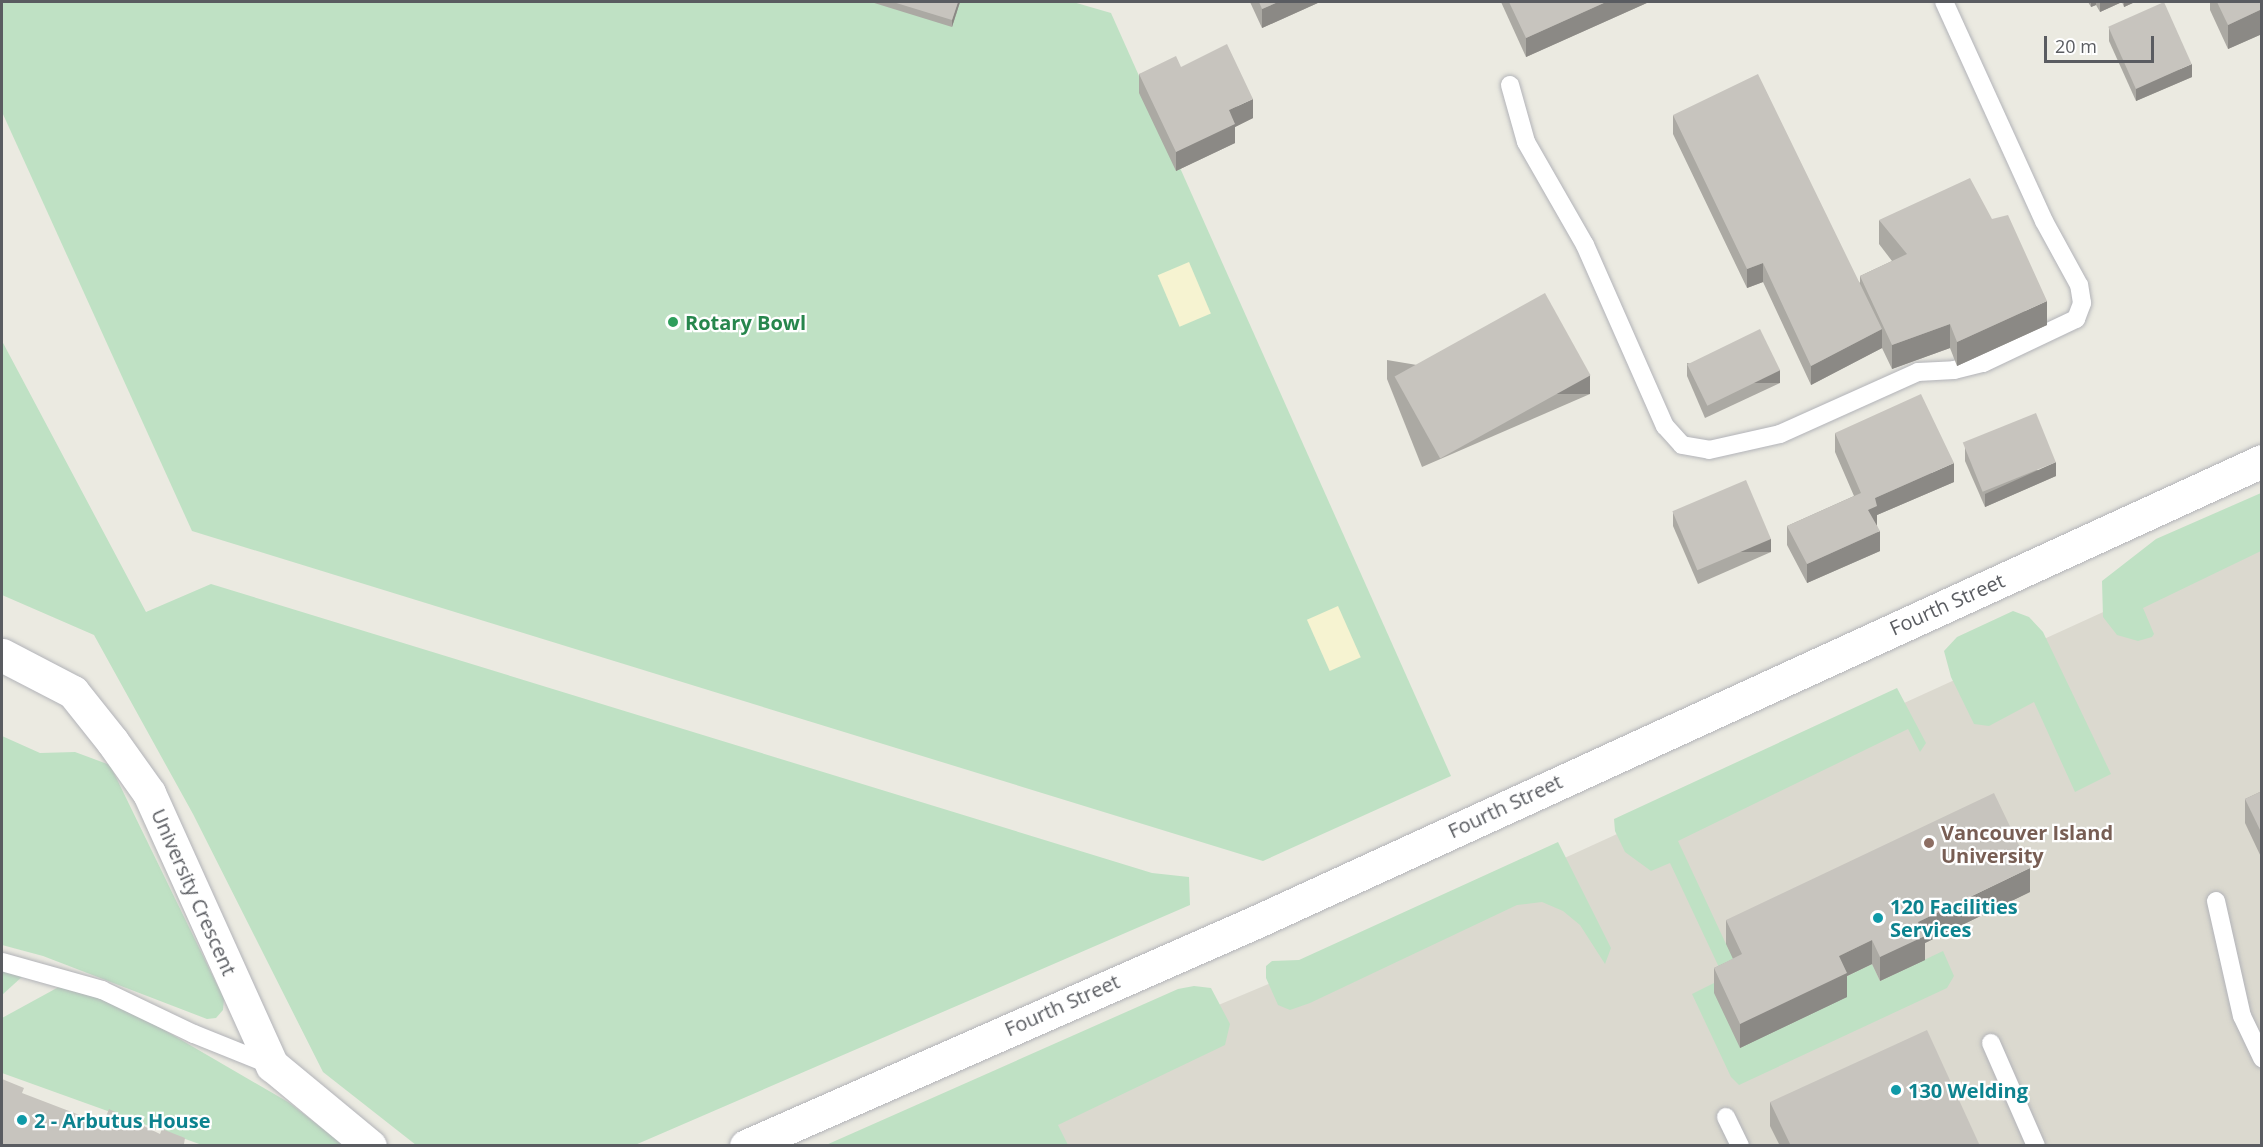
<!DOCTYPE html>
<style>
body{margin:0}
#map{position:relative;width:2263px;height:1147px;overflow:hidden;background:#ebeae1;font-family:"Open Sans",sans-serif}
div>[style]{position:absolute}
.education>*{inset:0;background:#dbd9cf}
.green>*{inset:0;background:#bfe1c4}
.sand>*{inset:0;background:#f6f3d1;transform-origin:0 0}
.roads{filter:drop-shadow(0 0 2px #b2b3b8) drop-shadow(0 0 2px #b2b3b8)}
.lane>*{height:18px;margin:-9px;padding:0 9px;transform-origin:9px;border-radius:9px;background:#fff}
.street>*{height:33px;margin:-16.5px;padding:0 16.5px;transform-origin:16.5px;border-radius:16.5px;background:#fff}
.wall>*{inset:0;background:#aba9a3}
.shaded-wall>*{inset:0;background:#8b8985;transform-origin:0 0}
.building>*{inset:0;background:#c7c4be;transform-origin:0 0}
.dots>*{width:16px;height:16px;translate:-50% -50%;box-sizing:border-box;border:3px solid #fff;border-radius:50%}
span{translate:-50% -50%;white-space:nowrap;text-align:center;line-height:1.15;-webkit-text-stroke:4.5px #fff;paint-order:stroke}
.leisure-label{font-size:20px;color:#27864d;font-weight:700}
.left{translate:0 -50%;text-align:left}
.street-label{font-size:20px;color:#5a5c61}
.education-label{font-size:20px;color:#785e54;font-weight:700}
.culture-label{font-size:20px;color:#0d838f;font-weight:700}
.frame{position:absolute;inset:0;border:3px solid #5a5c61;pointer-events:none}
.scale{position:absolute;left:2044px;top:36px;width:110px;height:27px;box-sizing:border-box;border:3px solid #5a5c61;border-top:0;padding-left:8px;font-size:18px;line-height:21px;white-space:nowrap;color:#5a5c61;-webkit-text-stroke:4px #fff;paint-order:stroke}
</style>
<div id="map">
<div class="education">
<i style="clip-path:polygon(2261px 540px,2261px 1145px,883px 1146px,1523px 877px)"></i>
</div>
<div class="green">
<i style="clip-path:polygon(2px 2px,1073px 2px,1111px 13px,1451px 776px,1263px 861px,192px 531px,2px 112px)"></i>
<i style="clip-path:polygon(2px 341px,146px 612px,211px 584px,1152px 873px,1189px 877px,1190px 905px,635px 1145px,416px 1145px,323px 1072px,193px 814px,94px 635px,2px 595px)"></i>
<i style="clip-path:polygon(2261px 493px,2261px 551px,2143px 608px,2154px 634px,2152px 637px,2138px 641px,2117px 635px,2103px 617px,2102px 581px,2156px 539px)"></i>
<i style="clip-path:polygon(2013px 611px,2029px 617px,2043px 632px,2111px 774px,2075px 792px,2034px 702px,1989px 726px,1974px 724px,1951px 677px,1944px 651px,1957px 637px)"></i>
<i style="clip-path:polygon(1897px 688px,1926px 743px,1920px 752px,1908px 729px,1678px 841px,1726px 944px,1839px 980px,1872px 964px,1880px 981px,1943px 951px,1954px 976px,1947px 988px,1739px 1085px,1731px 1077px,1692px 994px,1724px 978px,1670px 863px,1651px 871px,1625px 852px,1615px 831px,1614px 819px)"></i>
<i style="clip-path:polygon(2px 736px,40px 753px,75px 752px,110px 765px,224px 999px,223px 1010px,216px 1018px,207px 1019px,43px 956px,2px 945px)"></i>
<i style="clip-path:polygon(1558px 842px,1611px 948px,1605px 964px,1580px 925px,1563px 911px,1542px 902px,1517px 905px,1310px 1003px,1290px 1010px,1278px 1005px,1266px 978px,1266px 966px,1272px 961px,1299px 960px)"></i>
<i style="clip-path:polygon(2px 970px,24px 975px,2px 995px)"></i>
<i style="clip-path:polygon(66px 983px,147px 1020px,288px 1102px,344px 1145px,202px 1145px,2px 1073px,2px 1018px)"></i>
<i style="clip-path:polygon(1194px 986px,1211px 988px,1230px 1024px,1225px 1045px,1058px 1125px,1068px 1145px,826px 1145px,1178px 989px)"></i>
</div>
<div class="sand">
<i style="left:1189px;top:262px;width:56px;height:34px;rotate:67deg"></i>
<i style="left:1338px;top:606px;width:56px;height:34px;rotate:66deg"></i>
</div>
<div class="roads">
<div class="lane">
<i style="left:1510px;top:85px;width:59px;rotate:74.3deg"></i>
<i style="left:1526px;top:142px;width:119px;rotate:60.2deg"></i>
<i style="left:1585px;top:245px;width:198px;rotate:66.2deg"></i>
<i style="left:1665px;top:426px;width:25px;rotate:48deg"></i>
<i style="left:1682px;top:445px;width:27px;rotate:10deg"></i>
<i style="left:1709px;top:450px;width:73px;rotate:-12.7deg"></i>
<i style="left:1780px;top:434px;width:151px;rotate:-24.2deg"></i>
<i style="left:1918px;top:372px;width:36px;rotate:-3deg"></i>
<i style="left:1954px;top:370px;width:30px;rotate:-14deg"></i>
<i style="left:1983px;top:363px;width:103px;rotate:-25.3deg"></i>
<i style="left:2076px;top:319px;width:17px;rotate:-69deg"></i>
<i style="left:2082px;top:303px;width:18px;rotate:-99deg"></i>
<i style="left:2079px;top:285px;width:73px;rotate:-118.7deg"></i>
<i style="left:2044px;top:221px;width:241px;rotate:-114.5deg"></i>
<i style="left:2216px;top:901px;width:118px;rotate:77.3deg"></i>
<i style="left:2242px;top:1016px;width:47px;rotate:64.5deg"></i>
<i style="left:2px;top:962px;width:104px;rotate:15.6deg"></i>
<i style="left:102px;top:990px;width:102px;rotate:25.6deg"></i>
<i style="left:194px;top:1034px;width:83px;rotate:21.9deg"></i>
<i style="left:1991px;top:1043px;width:112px;rotate:66.4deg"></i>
<i style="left:1726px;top:1117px;width:32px;rotate:64deg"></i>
</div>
<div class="street">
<i style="left:2px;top:655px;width:80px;rotate:27.5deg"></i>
<i style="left:73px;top:692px;width:63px;rotate:51.5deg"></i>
<i style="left:112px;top:741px;width:64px;rotate:54.6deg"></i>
<i style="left:149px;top:793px;width:299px;rotate:65.7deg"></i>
<i style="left:272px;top:1065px;width:127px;rotate:39.6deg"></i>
<i style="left:746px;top:1146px;width:561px;rotate:-23.73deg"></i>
<i style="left:1260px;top:920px;width:1102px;rotate:-24.61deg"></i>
</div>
</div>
<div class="wall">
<i style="clip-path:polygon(871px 2px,960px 2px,952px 27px)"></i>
<i style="clip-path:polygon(1250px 2px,1320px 2px,1262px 28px)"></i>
<i style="clip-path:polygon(1501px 2px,1649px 2px,1526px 57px)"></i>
<i style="clip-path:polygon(2088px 2px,2135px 2px,2124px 7px,2122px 2px,2100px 12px,2096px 5px,2091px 7px)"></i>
<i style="clip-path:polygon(2210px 2px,2262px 2px,2262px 34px,2228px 49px,2210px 10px)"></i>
<i style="clip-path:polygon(2109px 28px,2192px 77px,2136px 101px,2109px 41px)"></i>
<i style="clip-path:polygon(1181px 67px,1253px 118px,1235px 127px,1235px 143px,1176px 171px,1139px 93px,1139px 74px)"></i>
<i style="clip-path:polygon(1673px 115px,1860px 283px,1860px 276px,1892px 261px,1879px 244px,1879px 220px,2047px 325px,1957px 366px,1950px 348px,1892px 369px,1882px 348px,1811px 385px,1763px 282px,1747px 288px,1673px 134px)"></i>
<i style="clip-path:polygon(1387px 360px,1590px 394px,1422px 467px,1387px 379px)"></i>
<i style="clip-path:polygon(1687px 363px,1780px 383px,1705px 418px,1687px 376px)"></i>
<i style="clip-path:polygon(1835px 433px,1954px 482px,1877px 515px,1877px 525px,1880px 551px,1807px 583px,1787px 545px,1787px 526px,1854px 496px,1835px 452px)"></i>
<i style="clip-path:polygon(1965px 447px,2056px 476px,1985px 507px,1965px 461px)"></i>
<i style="clip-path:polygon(1673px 513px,1771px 552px,1698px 584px,1673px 526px)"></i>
<i style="clip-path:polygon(2262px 791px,2262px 859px,2245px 823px,2245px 799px)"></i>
<i style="clip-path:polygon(2030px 892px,1925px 943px,1925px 960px,1880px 981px,1872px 964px,1847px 976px,1847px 997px,1740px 1048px,1714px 993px,1714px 968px,1733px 959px,1726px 944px,1726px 920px)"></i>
<i style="clip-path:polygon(1770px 1102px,1980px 1146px,1780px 1146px,1770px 1126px)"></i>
</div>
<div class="shaded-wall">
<i style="clip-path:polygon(958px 2px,960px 2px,952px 27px,952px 20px)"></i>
<i style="clip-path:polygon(1278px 2px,1320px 2px,1262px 28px,1262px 9px)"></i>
<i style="clip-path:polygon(1606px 2px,1649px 2px,1526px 57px,1526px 38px)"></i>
<i style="clip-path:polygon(2091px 2px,2096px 2px,2096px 5px,2091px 7px)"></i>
<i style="clip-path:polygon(2100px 2px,2122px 2px,2100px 12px)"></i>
<i style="clip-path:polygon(2124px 2px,2135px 2px,2124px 7px)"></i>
<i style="clip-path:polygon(2262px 9px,2262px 34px,2228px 49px,2228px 25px)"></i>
<i style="clip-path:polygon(2192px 64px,2192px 77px,2136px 101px,2136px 88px)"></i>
<i style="clip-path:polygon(1253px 99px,1253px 118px,1235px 127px,1235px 143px,1176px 171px,1176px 152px,1229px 110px)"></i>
<i style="clip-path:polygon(1763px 263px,1763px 282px,1747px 288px,1747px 269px)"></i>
<i style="clip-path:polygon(2047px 301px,2047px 325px,1957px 366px,1957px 342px)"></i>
<i style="clip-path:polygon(1950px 324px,1950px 348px,1892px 369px,1892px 345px)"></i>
<i style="clip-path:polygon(1882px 329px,1882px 348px,1811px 385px,1811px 366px)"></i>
<i style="left:1780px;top:370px;width:13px;height:83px;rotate:90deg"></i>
<i style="left:1590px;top:375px;width:19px;height:183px;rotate:90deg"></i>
<i style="clip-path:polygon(2056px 462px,2056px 476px,1985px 507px,1985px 494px)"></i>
<i style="clip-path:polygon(1954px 463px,1954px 482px,1877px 515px,1877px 525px,1868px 529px,1868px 510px,1875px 498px)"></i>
<i style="clip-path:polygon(1880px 531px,1880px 551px,1807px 583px,1807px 564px)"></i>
<i style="left:1771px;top:539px;width:13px;height:80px;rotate:90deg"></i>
<i style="clip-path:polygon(2030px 868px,2030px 892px,1925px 943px,1925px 960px,1880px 981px,1880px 957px,1918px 922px)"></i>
<i style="clip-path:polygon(1872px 940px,1872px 964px,1847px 976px,1847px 997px,1740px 1048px,1740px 1024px,1839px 956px)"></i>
</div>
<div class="building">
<i style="clip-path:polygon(893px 2px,958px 2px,952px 20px)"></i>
<i style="clip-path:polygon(1259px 2px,1278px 2px,1262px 9px)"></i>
<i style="clip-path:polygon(1509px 2px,1606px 2px,1526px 38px)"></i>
<i style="left:2164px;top:2px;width:68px;height:61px;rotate:66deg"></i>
<i style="clip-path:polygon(2217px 2px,2262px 2px,2262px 9px,2228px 25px)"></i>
<i style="clip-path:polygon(1227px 44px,1253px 99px,1229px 110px,1235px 124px,1176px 152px,1139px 74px,1176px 56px,1181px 67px)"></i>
<i style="clip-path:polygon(1758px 74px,1882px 329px,1811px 366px,1763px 263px,1747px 269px,1673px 115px)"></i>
<i style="clip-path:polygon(1970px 178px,1992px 219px,2008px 215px,2047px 301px,1957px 342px,1950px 324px,1892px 345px,1860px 276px,1907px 254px,1879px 220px)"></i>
<i style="left:1545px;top:293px;width:94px;height:172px;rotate:61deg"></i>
<i style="left:1760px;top:329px;width:46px;height:81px;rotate:64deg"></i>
<i style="clip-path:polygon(1921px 394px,1954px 463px,1875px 498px,1877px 506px,1868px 510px,1880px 531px,1807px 564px,1787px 526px,1861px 493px,1835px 433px)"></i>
<i style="left:2036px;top:413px;width:53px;height:79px;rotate:68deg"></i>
<i style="left:1746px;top:480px;width:64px;height:80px;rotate:67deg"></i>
<i style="clip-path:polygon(2262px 791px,2262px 834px,2245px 799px)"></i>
<i style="clip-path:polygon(1994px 793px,2030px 868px,1918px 922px,1925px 936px,1880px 957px,1872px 940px,1839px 956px,1847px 973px,1740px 1024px,1714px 968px,1742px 954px,1726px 920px)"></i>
<i style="clip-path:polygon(1927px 1030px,1980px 1146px,1791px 1146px,1770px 1102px)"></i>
<i style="clip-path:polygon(2px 1079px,24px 1088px,22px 1093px,103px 1124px,109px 1109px,160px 1134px,162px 1129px,185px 1138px,184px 1144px,188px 1146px,2px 1146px)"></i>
</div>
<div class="dots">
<i style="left:673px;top:322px;background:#2e9e5b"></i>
<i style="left:1929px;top:843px;background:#8d6e63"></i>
<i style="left:1878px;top:918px;background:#0f9aa8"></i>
<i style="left:1896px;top:1090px;background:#0f9aa8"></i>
<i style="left:22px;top:1120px;background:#0f9aa8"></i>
</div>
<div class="leisure-label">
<span class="left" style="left:685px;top:322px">Rotary Bowl</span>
</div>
<div class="street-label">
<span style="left:1947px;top:604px;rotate:-24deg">Fourth Street</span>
<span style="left:1505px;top:806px;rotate:-25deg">Fourth Street</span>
<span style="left:194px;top:892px;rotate:66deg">University Crescent</span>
<span style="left:1062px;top:1005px;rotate:-24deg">Fourth Street</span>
</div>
<div class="education-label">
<span class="left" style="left:1941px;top:844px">Vancouver Island<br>University</span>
</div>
<div class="culture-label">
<span class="left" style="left:1890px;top:918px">120 Facilities<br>Services</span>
<span class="left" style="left:1908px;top:1090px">130 Welding</span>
<span class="left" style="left:34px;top:1120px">2 - Arbutus House</span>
</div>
<div class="frame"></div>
<div class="scale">20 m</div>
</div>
